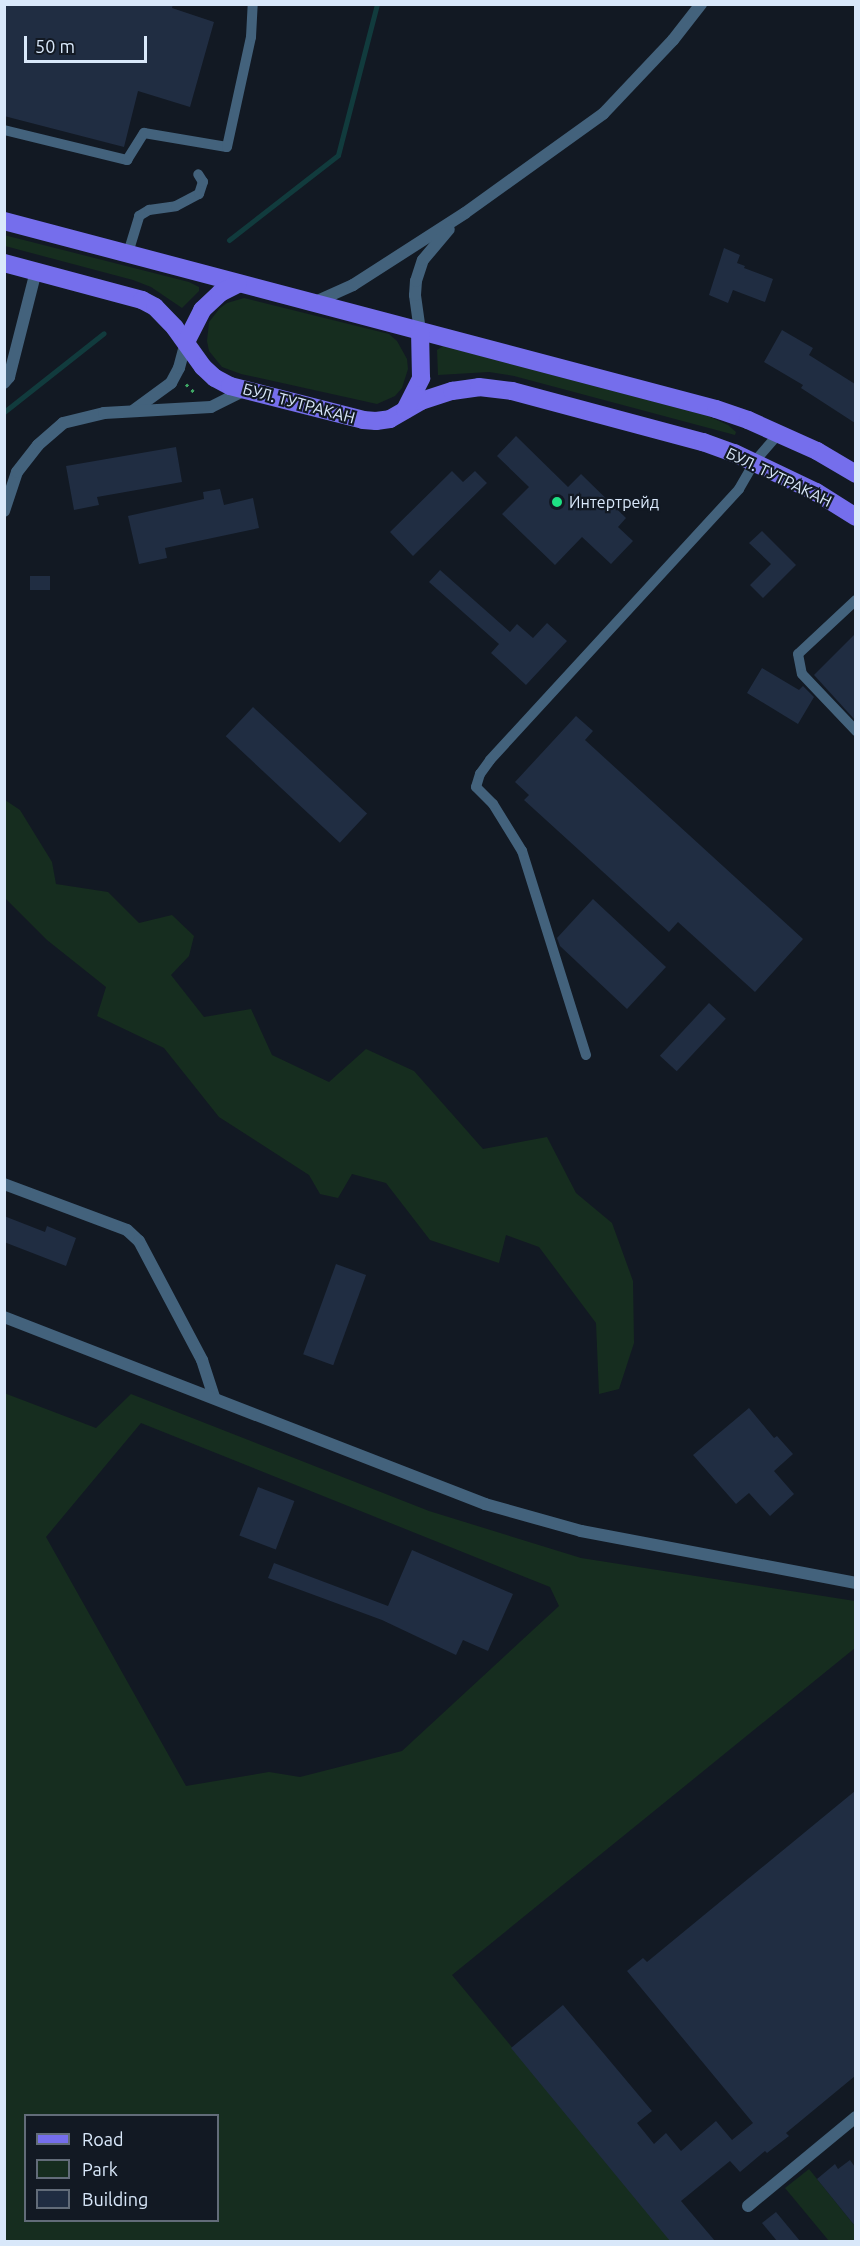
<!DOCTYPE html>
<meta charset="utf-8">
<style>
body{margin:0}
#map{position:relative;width:860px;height:2246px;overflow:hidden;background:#121923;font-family:Ubuntu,sans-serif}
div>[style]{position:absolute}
.green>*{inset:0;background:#162d1f}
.stream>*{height:5px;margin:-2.5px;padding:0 2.5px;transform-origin:2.5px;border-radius:2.5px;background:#113b3d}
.building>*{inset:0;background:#202d42;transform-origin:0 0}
.path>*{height:3px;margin-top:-1.5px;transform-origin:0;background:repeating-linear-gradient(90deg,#3fa865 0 3px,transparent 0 7.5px)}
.lane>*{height:10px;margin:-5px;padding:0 5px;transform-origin:5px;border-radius:5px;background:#43627c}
.street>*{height:12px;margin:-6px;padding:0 6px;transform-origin:6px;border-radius:6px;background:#43627c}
.primary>*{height:18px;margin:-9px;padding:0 9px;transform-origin:9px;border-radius:9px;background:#756eec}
.dots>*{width:16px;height:16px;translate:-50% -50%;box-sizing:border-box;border:3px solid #121923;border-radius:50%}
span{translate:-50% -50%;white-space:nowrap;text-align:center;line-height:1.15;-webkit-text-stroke:4.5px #121923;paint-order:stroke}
.street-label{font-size:16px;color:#d9e8fa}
.poi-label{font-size:16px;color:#d9e8fa}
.left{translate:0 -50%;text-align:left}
.frame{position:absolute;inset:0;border:6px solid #d9e8fa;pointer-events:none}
.legend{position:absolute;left:24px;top:2114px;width:195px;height:108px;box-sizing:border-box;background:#121923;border:2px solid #626c79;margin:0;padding:8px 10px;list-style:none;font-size:18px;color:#d9e8fa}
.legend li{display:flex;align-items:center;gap:12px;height:30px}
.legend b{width:30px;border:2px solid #626c79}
.scale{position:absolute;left:24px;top:36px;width:123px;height:27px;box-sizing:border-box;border:3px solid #d9e8fa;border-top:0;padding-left:8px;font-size:18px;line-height:21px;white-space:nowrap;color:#d9e8fa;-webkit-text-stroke:4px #121923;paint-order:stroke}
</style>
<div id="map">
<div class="green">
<i style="clip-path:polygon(4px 235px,189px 282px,199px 287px,199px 291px,182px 308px,151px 287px,133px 280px,5px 246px)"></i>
<i style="clip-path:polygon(244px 298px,389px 334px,397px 341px,407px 359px,408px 369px,402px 388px,395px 396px,377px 404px,241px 374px,222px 367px,209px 351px,207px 341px,209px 322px,220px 308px,227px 303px)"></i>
<i style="clip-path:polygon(443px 346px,708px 416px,728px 425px,736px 432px,735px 435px,514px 376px,489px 372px,438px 375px,437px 350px)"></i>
<i style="clip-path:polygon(5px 800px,20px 810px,52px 862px,56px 884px,108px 892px,139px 923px,172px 915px,194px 936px,189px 956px,171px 975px,204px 1017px,251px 1009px,272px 1055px,329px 1082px,366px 1049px,414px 1071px,483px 1149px,547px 1137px,576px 1193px,612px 1223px,633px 1281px,634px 1343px,619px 1389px,599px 1394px,596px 1323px,539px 1247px,506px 1235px,499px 1263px,430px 1240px,386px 1183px,352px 1174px,338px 1198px,320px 1194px,309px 1175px,219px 1117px,164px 1048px,97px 1016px,106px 987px,47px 940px,5px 898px)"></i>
<i style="clip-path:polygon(evenodd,4px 1393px,96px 1428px,131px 1394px,429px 1511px,581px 1558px,855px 1601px,855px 1648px,452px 1975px,673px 2241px,5px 2241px,4px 1393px,141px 1423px,550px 1587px,559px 1606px,402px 1751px,300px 1777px,269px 1772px,186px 1786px,46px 1537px,141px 1423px,4px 1393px,26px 2116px,218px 2116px,218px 2220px,26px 2220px,26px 2116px)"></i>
<i style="clip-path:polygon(809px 2169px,855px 2226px,855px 2241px,829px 2241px,785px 2188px)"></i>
</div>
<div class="stream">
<i style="left:229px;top:240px;width:138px;rotate:-37.9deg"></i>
<i style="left:338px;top:155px;width:156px;rotate:-75.5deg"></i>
<i style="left:4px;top:412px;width:127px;rotate:-38.3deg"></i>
</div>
<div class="building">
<i style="clip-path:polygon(4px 4px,173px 4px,172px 8px,214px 22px,190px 107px,138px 91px,124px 147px,4px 116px)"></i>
<i style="clip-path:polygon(724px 248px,740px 255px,737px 263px,745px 266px,744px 268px,773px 279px,765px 302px,733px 290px,728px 303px,709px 295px)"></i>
<i style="clip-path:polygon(782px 330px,813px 348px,809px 355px,855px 384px,855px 423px,801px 388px,803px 385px,764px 362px)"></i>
<i style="clip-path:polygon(516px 436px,568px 487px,581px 474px,626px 518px,618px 527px,633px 541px,611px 564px,582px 537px,555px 565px,502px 514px,529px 487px,497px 456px)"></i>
<i style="clip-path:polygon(176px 447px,182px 482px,97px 497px,99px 505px,74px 510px,66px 466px)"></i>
<i style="clip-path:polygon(452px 471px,463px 482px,475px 471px,487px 483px,413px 556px,390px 532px)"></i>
<i style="clip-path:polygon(220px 489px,224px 505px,253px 498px,259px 528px,165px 548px,167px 558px,139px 564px,128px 516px,204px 499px,203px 492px)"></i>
<i style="clip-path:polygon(762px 531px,796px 565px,763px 598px,750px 585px,771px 564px,749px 543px)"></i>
<i style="clip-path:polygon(440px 570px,510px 632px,517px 624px,533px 638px,547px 623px,567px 641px,526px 685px,491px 653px,499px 644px,429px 582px)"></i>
<i style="left:30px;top:576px;width:20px;height:14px"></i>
<i style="clip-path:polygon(855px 634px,855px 720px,814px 675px)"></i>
<i style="clip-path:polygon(762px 668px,799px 690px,803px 686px,814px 697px,798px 724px,747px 693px)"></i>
<i style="left:253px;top:707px;width:156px;height:40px;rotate:43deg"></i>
<i style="clip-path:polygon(576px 716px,593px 731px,585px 740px,803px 939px,755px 992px,678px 922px,669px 932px,524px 800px,529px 795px,515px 782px)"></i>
<i style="clip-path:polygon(593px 899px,666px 967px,627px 1009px,560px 946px,557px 938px)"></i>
<i style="left:709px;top:1003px;width:23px;height:72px;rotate:43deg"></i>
<i style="clip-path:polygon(4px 1216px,45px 1232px,47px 1226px,76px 1238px,66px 1266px,4px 1242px)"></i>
<i style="left:336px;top:1264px;width:32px;height:96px;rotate:20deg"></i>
<i style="clip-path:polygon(749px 1408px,774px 1438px,777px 1436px,793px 1454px,774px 1471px,794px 1494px,770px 1516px,749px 1493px,736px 1504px,693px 1455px)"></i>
<i style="left:258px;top:1487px;width:39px;height:52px;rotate:21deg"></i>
<i style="clip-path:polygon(412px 1550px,513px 1594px,488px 1651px,463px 1640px,456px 1655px,382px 1620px,268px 1578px,274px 1563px,388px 1606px)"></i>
<i style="clip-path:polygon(855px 1791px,855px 2076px,786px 2133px,789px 2136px,767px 2153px,765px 2151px,740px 2172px,730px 2161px,681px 2201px,715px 2241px,670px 2241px,511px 2048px,563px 2005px,652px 2111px,637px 2123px,654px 2144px,666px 2133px,681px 2151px,716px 2121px,732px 2140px,753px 2123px,627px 1971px,643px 1958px,647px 1962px)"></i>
<i style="clip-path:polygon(850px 2160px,855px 2167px,855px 2226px,817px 2179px,835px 2164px,838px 2169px)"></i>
<i style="clip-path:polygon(776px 2212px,800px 2241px,777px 2241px,762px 2223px)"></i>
</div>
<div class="path">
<i style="left:186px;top:384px;width:14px;rotate:45deg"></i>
</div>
<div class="lane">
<i style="left:4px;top:130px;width:127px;rotate:13.7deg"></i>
<i style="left:127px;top:160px;width:32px;rotate:-58deg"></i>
<i style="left:144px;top:133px;width:84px;rotate:9.6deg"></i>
<i style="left:227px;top:147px;width:113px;rotate:-77.7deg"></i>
<i style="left:251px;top:37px;width:33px;rotate:-87deg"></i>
<i style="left:128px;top:253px;width:39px;rotate:-73deg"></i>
<i style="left:139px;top:216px;width:12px;rotate:-31deg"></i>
<i style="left:149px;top:210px;width:27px;rotate:-8deg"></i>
<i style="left:176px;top:206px;width:26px;rotate:-28deg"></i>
<i style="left:199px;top:194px;width:13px;rotate:-72deg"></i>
<i style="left:203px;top:182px;width:9px;rotate:-122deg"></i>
<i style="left:856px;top:600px;width:79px;rotate:137deg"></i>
<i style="left:798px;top:654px;width:20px;rotate:79deg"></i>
<i style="left:802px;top:674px;width:79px;rotate:46.5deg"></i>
<i style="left:586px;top:1055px;width:214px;rotate:-107.4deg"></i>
<i style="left:522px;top:851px;width:55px;rotate:-121.7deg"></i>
<i style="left:493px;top:804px;width:24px;rotate:-135deg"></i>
<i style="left:476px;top:787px;width:14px;rotate:-73deg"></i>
<i style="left:480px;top:774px;width:17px;rotate:-54deg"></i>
<i style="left:490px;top:760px;width:368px;rotate:-47.4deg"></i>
<i style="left:739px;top:489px;width:32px;rotate:-60deg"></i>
<i style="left:755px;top:461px;width:37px;rotate:-49deg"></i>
</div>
<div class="street">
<i style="left:313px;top:303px;width:44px;rotate:-24.2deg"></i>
<i style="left:353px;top:285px;width:133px;rotate:-32.7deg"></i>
<i style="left:465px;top:213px;width:170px;rotate:-35.7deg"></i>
<i style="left:603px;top:114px;width:102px;rotate:-46.6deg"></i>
<i style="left:673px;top:40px;width:46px;rotate:-52.1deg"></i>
<i style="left:420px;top:331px;width:36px;rotate:-98deg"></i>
<i style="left:415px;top:295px;width:14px;rotate:-86deg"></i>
<i style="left:416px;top:281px;width:22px;rotate:-72deg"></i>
<i style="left:423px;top:260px;width:40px;rotate:-50deg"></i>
<i style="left:4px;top:383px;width:8px;rotate:-50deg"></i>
<i style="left:9px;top:377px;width:109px;rotate:-75.7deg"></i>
<i style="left:134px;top:410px;width:46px;rotate:-36.1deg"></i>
<i style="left:171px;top:383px;width:17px;rotate:-62deg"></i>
<i style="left:179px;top:368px;width:27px;rotate:-75deg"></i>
<i style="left:4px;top:511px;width:41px;rotate:-71.6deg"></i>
<i style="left:17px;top:472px;width:34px;rotate:-52deg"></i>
<i style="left:38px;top:445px;width:33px;rotate:-41deg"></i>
<i style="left:63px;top:423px;width:42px;rotate:-13.7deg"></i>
<i style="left:104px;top:413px;width:107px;rotate:-3.2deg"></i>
<i style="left:211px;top:407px;width:40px;rotate:-26.6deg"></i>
<i style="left:4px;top:1184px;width:131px;rotate:20.5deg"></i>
<i style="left:127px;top:1230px;width:16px;rotate:43deg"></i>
<i style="left:139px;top:1241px;width:135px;rotate:62.1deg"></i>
<i style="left:202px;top:1360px;width:40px;rotate:72deg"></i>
<i style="left:4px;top:1317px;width:516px;rotate:21.24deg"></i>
<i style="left:485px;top:1504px;width:100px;rotate:15.7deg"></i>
<i style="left:581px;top:1531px;width:280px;rotate:10.7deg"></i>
<i style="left:748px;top:2206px;width:140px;rotate:-39.5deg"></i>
</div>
<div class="primary">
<i style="left:4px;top:221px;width:736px;rotate:14.79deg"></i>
<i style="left:716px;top:409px;width:34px;rotate:19deg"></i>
<i style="left:748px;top:420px;width:76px;rotate:24.2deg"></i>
<i style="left:817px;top:451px;width:45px;rotate:30.5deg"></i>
<i style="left:4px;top:263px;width:143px;rotate:15deg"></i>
<i style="left:142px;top:300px;width:15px;rotate:28deg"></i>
<i style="left:155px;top:307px;width:29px;rotate:46deg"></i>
<i style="left:175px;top:328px;width:48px;rotate:54.3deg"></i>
<i style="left:203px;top:367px;width:16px;rotate:43deg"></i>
<i style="left:215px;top:378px;width:17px;rotate:28deg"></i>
<i style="left:230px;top:386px;width:137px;rotate:14.3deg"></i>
<i style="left:363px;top:420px;width:13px;rotate:4deg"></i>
<i style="left:376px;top:421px;width:14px;rotate:-8deg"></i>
<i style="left:390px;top:419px;width:36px;rotate:-30deg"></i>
<i style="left:421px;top:401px;width:33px;rotate:-18deg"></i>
<i style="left:452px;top:391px;width:27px;rotate:-8deg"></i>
<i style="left:479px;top:387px;width:33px;rotate:7deg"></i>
<i style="left:512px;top:391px;width:198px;rotate:15deg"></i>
<i style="left:703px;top:442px;width:33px;rotate:20deg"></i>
<i style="left:734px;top:453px;width:91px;rotate:25.4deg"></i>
<i style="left:816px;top:492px;width:47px;rotate:32deg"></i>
<i style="left:186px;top:342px;width:36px;rotate:-63deg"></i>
<i style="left:202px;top:310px;width:25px;rotate:-43deg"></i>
<i style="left:220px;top:293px;width:20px;rotate:-27deg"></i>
<i style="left:405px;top:410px;width:36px;rotate:-63deg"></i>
<i style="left:421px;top:378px;width:47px;rotate:-91.2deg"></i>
</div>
<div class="dots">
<i style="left:557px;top:502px;background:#1ee184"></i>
</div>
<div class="street-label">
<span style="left:299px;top:403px;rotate:15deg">БУЛ. ТУТРАКАН</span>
<span style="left:779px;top:477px;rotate:26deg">БУЛ. ТУТРАКАН</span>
</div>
<div class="poi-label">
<span class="left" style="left:569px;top:502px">Интертрейд</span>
</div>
<div class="frame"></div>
<ul class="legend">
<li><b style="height:8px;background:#756eec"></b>Road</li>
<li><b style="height:16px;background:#162d1f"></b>Park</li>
<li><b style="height:16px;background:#202d42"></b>Building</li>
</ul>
<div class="scale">50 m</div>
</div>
